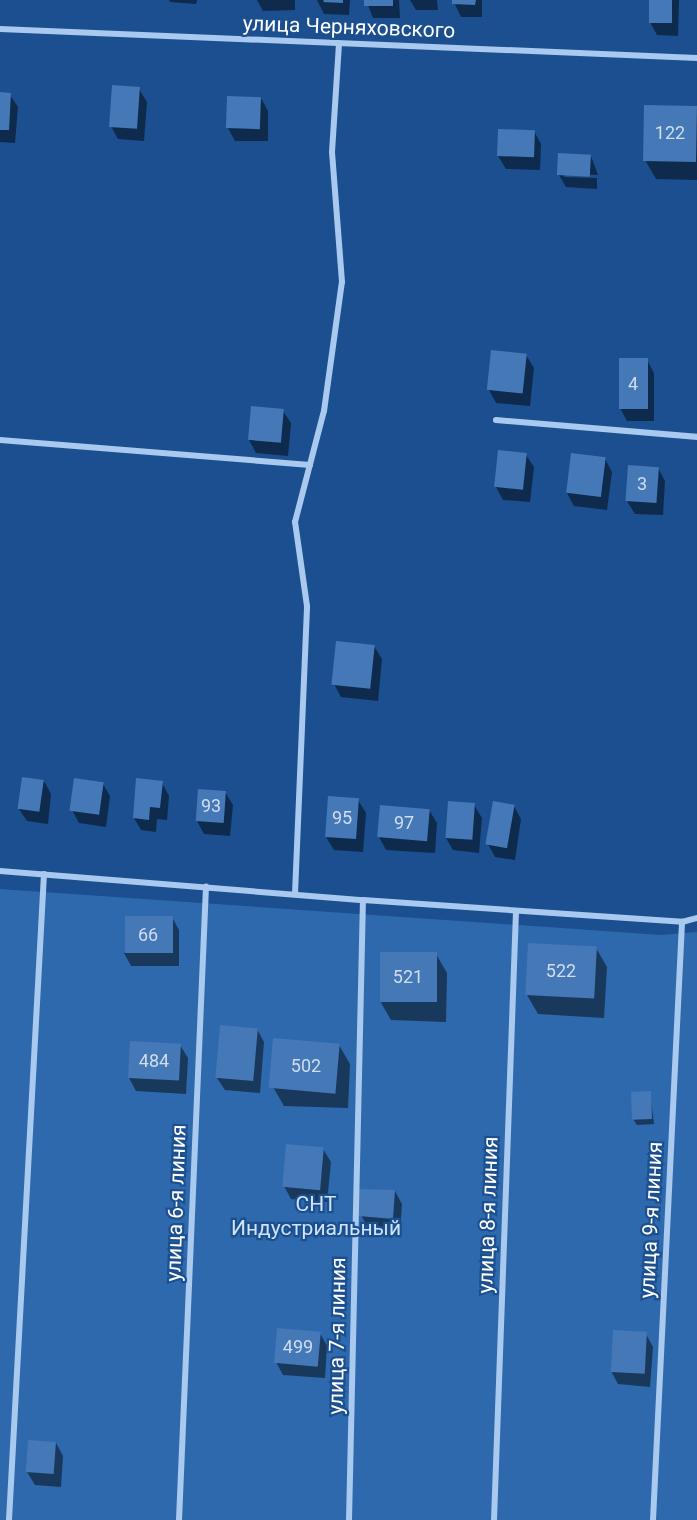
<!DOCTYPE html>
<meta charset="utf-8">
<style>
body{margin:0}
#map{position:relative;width:697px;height:1520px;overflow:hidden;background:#1b4f8f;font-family:Roboto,sans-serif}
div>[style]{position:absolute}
.green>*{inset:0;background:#2e69ad}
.shadow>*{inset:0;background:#0007}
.building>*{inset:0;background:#4478b7;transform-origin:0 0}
.minor>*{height:6px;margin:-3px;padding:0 3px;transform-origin:3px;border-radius:3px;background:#a9c9ee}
span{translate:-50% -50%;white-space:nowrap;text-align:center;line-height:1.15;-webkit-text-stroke:4.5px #1b4f8f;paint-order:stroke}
.number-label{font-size:18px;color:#d0dded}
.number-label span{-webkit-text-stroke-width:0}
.street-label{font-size:21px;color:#fff}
.park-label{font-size:21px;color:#cfe3fa}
</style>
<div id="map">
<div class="green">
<i style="clip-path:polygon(0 889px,661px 935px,697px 932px,697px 1520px,0 1520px)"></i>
</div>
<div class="shadow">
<i style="clip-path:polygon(169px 0,197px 0,196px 4px,170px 2px)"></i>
<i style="clip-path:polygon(257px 0,295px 0,295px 10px,263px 11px)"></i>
<i style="clip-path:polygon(317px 0,350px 0,349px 15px,324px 14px)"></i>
<i style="clip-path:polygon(366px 0,399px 0,400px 18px,373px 18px)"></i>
<i style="clip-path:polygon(410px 0,437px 0,438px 10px,416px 10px)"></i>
<i style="clip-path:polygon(453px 0,482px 0,482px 17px,461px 17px)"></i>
<i style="clip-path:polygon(650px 0,679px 0,678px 36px,657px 35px,650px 22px)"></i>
<i style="clip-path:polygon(139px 89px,147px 102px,144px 141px,118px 139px,111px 126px)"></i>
<i style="clip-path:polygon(0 94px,10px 95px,18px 107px,15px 143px,0 142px)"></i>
<i style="clip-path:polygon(261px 98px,268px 111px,268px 141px,235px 141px,228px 128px)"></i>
<i style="clip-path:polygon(697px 107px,697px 180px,656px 179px,645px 160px)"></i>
<i style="clip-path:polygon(534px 131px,541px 144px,540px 170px,506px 169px,498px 156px)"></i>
<i style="clip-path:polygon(591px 156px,598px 175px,564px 174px,564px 177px,597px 178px,597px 189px,566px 187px,559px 175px)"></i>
<i style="clip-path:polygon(526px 355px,534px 368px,530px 406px,496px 403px,489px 390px)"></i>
<i style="clip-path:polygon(647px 360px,654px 373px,654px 421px,627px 421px,620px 408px)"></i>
<i style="clip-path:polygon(283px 411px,291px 423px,288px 456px,256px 453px,249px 440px)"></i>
<i style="clip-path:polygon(526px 455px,534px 467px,530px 502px,503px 500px,496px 487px)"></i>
<i style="clip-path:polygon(605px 459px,612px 472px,607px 510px,574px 506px,567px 493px)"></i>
<i style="clip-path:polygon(658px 468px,665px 481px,663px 515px,635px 514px,627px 501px)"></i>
<i style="clip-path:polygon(374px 646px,382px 659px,378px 701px,341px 697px,334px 684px)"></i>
<i style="clip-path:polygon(44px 781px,51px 794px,48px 824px,27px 821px,19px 809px)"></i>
<i style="clip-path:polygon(162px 783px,169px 796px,167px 820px,157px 819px,156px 832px,141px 830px,134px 818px)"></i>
<i style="clip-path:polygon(103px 784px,110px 796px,106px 827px,79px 823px,72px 810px)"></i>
<i style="clip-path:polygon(225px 792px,233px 805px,230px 836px,204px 834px,197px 821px)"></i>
<i style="clip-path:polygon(358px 800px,366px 813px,363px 852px,334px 850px,326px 837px)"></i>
<i style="clip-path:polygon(474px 805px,482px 818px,479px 853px,453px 850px,446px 838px)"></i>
<i style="clip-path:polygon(514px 806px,521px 819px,515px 860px,495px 857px,488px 844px)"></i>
<i style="clip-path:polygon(429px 810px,437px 823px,435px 853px,386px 850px,379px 837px)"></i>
<i style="clip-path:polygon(172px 917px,179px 930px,179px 966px,131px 966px,124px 953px)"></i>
<i style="clip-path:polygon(529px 945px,596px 948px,607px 967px,604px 1018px,538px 1014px,527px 995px)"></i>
<i style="clip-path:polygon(436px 954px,447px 973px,446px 1022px,391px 1020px,380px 1001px)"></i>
<i style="clip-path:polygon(257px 1029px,264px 1042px,260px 1093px,225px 1090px,217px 1078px)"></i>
<i style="clip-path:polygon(180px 1045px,188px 1058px,186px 1094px,136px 1091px,129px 1078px)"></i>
<i style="clip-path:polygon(339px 1045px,350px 1064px,348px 1108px,284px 1106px,273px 1087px)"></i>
<i style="clip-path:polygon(650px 1093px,654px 1124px,637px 1125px,633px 1119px)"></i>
<i style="clip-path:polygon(323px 1149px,331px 1162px,327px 1202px,291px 1199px,284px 1186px)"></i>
<i style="clip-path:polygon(395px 1191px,402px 1204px,400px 1231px,368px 1228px,361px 1215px)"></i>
<i style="clip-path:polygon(320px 1333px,327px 1346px,325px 1378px,283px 1375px,276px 1362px)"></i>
<i style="clip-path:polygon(646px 1334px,653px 1347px,650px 1387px,618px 1384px,611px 1371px)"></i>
<i style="clip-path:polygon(56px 1443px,63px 1456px,61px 1487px,35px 1485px,27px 1472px)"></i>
</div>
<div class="building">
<i style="clip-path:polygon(324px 0,343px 0,343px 3px,323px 2px)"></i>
<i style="left:364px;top:0;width:29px;height:6px"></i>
<i style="clip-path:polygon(452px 0,476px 0,475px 5px,452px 4px)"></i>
<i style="left:649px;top:0;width:23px;height:23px"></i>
<i style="left:112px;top:85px;width:28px;height:42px;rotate:4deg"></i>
<i style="clip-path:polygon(0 92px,11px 93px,9px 130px,0 130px)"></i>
<i style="left:227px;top:96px;width:34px;height:32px;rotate:2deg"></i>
<i style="left:644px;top:105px;width:53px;height:56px;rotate:1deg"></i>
<i style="left:498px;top:129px;width:37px;height:27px;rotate:2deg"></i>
<i style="left:558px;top:153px;width:33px;height:22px;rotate:3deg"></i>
<i style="left:491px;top:350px;width:36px;height:40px;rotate:6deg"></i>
<i style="left:619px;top:358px;width:29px;height:51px"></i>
<i style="left:251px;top:406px;width:33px;height:34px;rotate:5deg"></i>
<i style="left:498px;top:450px;width:29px;height:37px;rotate:6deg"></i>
<i style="left:571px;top:453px;width:35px;height:40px;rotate:7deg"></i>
<i style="left:628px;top:465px;width:31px;height:36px;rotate:4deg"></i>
<i style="left:336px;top:641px;width:39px;height:44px;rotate:6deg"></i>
<i style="left:22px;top:777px;width:22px;height:32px;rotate:8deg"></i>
<i style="left:74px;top:778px;width:30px;height:33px;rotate:8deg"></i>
<i style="clip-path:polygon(136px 778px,163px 781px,160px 808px,150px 807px,149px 820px,133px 818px)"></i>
<i style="left:198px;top:789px;width:28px;height:32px;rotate:4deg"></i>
<i style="left:328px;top:796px;width:31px;height:41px;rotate:4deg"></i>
<i style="left:448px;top:801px;width:27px;height:37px;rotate:4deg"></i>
<i style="left:493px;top:801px;width:22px;height:44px;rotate:10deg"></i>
<i style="left:380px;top:805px;width:50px;height:32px;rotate:5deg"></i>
<i style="left:125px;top:916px;width:48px;height:37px"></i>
<i style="left:528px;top:943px;width:69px;height:52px;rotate:3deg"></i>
<i style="left:380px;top:952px;width:57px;height:50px"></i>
<i style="left:220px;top:1025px;width:38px;height:53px;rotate:5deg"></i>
<i style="left:273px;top:1038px;width:67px;height:50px;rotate:5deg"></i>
<i style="left:130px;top:1041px;width:51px;height:37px;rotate:3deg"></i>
<i style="left:651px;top:1091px;width:28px;height:20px;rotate:88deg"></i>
<i style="left:286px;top:1144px;width:38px;height:43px;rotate:5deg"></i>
<i style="clip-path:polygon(358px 1189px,395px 1190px,393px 1219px,359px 1216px)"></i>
<i style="left:277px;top:1328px;width:44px;height:35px;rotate:5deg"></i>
<i style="left:613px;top:1330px;width:34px;height:42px;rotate:3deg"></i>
<i style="left:28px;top:1440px;width:28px;height:32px;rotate:4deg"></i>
</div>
<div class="minor">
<i style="left:0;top:29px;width:698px;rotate:2.38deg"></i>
<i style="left:496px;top:420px;width:202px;rotate:4.8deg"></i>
<i style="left:0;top:440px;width:311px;rotate:4.6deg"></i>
<i style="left:0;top:871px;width:364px;rotate:4.6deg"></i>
<i style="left:363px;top:900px;width:320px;rotate:3.9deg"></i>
<i style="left:682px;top:922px;width:16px;rotate:-15deg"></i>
<i style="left:295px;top:894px;width:288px;rotate:-87.6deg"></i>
<i style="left:307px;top:606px;width:85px;rotate:-98.1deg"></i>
<i style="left:295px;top:522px;width:115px;rotate:-75.4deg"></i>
<i style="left:324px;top:411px;width:130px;rotate:-82.1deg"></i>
<i style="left:342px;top:282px;width:130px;rotate:-94.4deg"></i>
<i style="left:332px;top:152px;width:109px;rotate:-86.3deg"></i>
<i style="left:9px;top:1520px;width:647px;rotate:-86.9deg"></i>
<i style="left:179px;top:1520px;width:634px;rotate:-87.56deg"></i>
<i style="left:349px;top:1520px;width:620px;rotate:-88.71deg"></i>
<i style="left:494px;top:1520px;width:609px;rotate:-87.93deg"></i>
<i style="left:653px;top:1520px;width:599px;rotate:-87.22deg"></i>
</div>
<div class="number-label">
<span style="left:670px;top:133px">122</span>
<span style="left:633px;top:384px">4</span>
<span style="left:642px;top:484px">3</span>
<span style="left:211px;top:806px">93</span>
<span style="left:342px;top:818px">95</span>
<span style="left:404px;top:823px">97</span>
<span style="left:148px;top:935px">66</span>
<span style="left:561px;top:971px">522</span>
<span style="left:408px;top:977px">521</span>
<span style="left:154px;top:1061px">484</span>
<span style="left:306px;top:1066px">502</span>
<span style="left:298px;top:1347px">499</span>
</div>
<div class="street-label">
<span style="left:349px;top:27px;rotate:2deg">улица Черняховского</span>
<span style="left:176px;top:1203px;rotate:-88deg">улица 6-я линия</span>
<span style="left:488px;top:1215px;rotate:-88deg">улица 8-я линия</span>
<span style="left:651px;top:1220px;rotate:-87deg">улица 9-я линия</span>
<span style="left:337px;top:1336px;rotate:-89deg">улица 7-я линия</span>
</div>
<div class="park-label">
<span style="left:316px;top:1216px">СНТ<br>Индустриальный</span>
</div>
</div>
